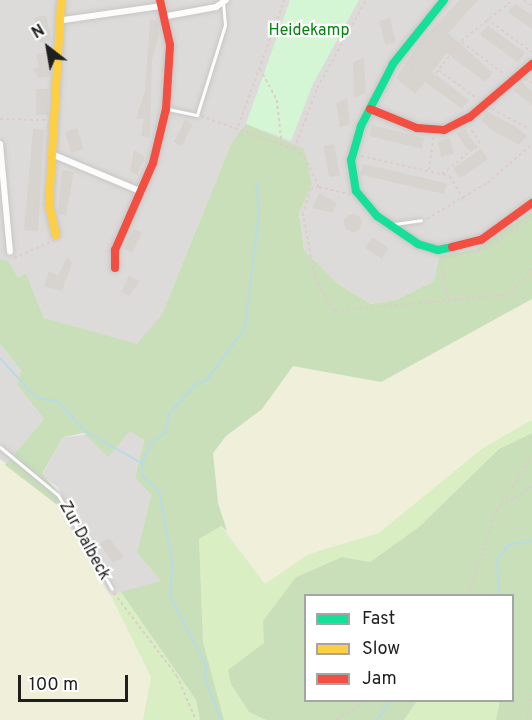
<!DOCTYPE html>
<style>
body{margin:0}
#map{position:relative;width:532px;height:720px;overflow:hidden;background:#eeece8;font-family:Overpass,sans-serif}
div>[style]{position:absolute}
.residential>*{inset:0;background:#dddbd9}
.farmland>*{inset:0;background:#efefda}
.grass>*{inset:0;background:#daeec4}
.forest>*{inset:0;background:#c8dfba}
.park>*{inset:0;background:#d4f6d4}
.stream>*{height:2px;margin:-1px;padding:0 1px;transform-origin:1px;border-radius:1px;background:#b8dbe4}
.building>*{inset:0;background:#d7d4d0;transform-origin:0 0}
.round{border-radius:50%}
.path>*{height:1.5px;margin-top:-0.75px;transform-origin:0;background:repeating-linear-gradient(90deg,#dccdca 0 3px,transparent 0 6px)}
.roads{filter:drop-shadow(0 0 2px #c6c6c4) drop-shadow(0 0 2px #c6c6c4)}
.lane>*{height:3px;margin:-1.5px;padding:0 1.5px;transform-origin:1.5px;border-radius:1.5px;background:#fcfcfc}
.street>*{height:6px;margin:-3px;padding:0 3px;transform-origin:3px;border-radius:3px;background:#fcfcfc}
.fast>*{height:8px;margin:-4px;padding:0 4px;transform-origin:4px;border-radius:4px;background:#16e098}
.slow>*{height:8px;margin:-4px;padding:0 4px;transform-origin:4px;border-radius:4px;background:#ffcf43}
.jam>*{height:8px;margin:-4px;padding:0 4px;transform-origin:4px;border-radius:4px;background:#f24e42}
span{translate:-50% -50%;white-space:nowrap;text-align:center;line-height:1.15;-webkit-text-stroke:4.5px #fff;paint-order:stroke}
.park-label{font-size:16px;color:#01850b}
.street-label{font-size:16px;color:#1f1f1f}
.legend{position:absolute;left:304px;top:594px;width:210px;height:108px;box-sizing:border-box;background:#fff;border:2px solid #a5a5a5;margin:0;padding:8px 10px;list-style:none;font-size:18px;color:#1f1f1f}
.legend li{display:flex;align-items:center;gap:12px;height:30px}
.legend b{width:30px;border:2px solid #a5a5a5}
.north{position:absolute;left:18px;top:18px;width:60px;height:60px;-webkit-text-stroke:4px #fff;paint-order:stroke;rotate:329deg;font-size:16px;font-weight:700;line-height:24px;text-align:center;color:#1f1f1f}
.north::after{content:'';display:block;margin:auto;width:21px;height:27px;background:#1f1f1f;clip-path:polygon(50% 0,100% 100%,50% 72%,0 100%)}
.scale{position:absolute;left:18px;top:675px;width:110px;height:27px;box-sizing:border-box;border:3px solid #1f1f1f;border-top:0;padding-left:8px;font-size:18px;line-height:21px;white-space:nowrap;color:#1f1f1f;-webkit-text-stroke:4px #fff;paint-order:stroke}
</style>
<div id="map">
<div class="residential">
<i style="clip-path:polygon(0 0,532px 0,532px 212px,476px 249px,439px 256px,434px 281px,396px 300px,371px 304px,338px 284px,304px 250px,299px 213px,312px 185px,231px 144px,162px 314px,137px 345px,44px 318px,26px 273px,18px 278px,9px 261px,0 259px)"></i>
<i style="clip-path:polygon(0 344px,21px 370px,17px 385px,44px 419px,5px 465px,0 459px)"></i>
<i style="clip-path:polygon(130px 430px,144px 440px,135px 478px,151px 495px,137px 553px,161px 581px,111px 596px,56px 504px,64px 500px,58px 487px,42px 475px,63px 437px)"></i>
</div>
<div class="farmland">
<i style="clip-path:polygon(532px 299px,532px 420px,483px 448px,379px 533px,309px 554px,265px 584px,227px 531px,218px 503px,213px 453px,226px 436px,262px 409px,293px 365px,381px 382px)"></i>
<i style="clip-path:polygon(0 459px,56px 504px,111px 596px,151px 677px,143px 720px,0 720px)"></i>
</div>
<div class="grass">
<i style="clip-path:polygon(532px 420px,532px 433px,499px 449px,419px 527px,370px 562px,342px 557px,296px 577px,264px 621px,264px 643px,231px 684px,249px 711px,266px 720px,224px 720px,203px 643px,199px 538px,221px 526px,265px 584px,309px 554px,379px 533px,483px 448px)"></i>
<i style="clip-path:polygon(121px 592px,196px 700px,200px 720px,143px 720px,151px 677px,111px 596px)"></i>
<i style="clip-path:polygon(417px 701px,502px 701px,496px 720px,404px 720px)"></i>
</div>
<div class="forest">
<i style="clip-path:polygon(246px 124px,304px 149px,312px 185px,299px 213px,304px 250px,338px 284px,371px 304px,396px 300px,434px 281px,439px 256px,476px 249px,532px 212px,532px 299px,381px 382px,293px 366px,262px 409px,226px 436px,213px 453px,218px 503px,227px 531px,221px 526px,199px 539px,203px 642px,224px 720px,200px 720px,196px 700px,121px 592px,161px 581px,137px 553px,151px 495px,135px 478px,144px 440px,130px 431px,108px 457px,84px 433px,63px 437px,42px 474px,65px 500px,56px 504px,5px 465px,44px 419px,17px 385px,21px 370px,0 344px,0 259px,9px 261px,18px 278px,26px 273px,44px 318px,137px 344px,162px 314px,231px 144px)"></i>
<i style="clip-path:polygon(532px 433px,532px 720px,496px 720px,500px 701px,512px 700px,512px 596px,306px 596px,306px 700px,417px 701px,404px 720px,266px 720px,249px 712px,231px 684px,228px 670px,264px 643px,263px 621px,296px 577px,342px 557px,370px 562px,419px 527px,499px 449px)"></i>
</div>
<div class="park">
<i style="clip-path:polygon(290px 0,359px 0,312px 86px,291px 141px,246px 124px)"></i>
</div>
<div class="stream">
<i style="left:0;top:358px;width:54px;rotate:48deg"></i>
<i style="left:36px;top:398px;width:21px;rotate:8deg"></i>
<i style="left:57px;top:401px;width:42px;rotate:46.9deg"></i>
<i style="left:86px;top:432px;width:64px;rotate:29deg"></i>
<i style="left:142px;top:463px;width:14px;rotate:86deg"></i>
<i style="left:143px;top:477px;width:21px;rotate:41deg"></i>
<i style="left:159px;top:491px;width:71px;rotate:79.5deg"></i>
<i style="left:172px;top:561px;width:38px;rotate:92deg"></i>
<i style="left:171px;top:599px;width:75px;rotate:62.1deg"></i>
<i style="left:206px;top:665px;width:14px;rotate:94deg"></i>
<i style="left:205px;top:679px;width:44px;rotate:68.7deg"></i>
<i style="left:142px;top:463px;width:22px;rotate:-66deg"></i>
<i style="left:151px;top:443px;width:17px;rotate:-36deg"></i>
<i style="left:165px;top:433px;width:19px;rotate:-78deg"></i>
<i style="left:169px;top:414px;width:40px;rotate:-48deg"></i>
<i style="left:196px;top:384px;width:12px;rotate:-20deg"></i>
<i style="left:207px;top:380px;width:64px;rotate:-53.8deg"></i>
<i style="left:245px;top:328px;width:117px;rotate:-83.1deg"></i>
<i style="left:259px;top:212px;width:30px;rotate:-96deg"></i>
<i style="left:499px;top:596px;width:36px;rotate:-93deg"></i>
<i style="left:497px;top:560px;width:20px;rotate:-53deg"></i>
<i style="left:509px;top:544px;width:23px;rotate:-7deg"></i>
<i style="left:377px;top:720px;width:24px;rotate:-55deg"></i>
</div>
<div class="building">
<i style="clip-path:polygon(460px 0,478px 0,448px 33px,493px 73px,485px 82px,447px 53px,432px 72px,469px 100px,462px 109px,425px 82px,415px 94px,396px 78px,421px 40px)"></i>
<i style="clip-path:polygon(515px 4px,532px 15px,532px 29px,508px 12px)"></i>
<i style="left:46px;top:15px;width:26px;height:12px;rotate:77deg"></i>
<i style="left:390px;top:18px;width:25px;height:11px;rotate:76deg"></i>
<i style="clip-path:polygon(150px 19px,158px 22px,159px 36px,152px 60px,150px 138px,141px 136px,144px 119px,136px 118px,145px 91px)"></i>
<i style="left:487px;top:25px;width:47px;height:12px;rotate:36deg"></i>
<i style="clip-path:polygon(47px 51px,50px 76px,39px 78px,33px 69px,39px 68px,36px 54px)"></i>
<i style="clip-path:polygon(364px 58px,366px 93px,354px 98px,353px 62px)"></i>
<i style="clip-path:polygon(522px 82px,532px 92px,532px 105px,514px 91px)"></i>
<i style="left:48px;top:89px;width:26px;height:12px;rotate:90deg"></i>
<i style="clip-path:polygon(347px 98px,350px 124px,340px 128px,336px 103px)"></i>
<i style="clip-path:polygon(488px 112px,515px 126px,527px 136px,519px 145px,493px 131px,481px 121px)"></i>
<i style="left:185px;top:120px;width:9px;height:25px;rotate:27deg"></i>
<i style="left:372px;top:125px;width:54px;height:11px;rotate:14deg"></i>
<i style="left:77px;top:128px;width:22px;height:13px;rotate:72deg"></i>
<i style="clip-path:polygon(33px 129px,44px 130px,38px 232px,24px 230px)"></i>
<i style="clip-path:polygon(465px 129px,477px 148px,468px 150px,457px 134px)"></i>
<i style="left:450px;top:138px;width:16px;height:13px;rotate:76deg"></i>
<i style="left:334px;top:144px;width:32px;height:11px;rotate:79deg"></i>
<i style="clip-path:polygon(134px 149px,145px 157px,137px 175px,130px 171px)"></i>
<i style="left:481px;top:149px;width:12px;height:34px;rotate:55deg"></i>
<i style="left:363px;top:164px;width:86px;height:11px;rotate:13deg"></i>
<i style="clip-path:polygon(62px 170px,74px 172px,66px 216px,58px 213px)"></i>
<i style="clip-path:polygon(319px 193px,337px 203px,333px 213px,312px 208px)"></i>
<i class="round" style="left:344px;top:214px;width:18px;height:18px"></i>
<i style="left:134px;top:229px;width:9px;height:22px;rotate:27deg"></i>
<i style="left:372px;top:237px;width:20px;height:13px;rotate:33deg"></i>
<i style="clip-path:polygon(67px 257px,72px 263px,62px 291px,44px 286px,49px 271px,58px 276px)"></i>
<i style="clip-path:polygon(129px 275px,140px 281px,129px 296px,121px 292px)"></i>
<i style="clip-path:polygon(109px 538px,124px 557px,113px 563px,99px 543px)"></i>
</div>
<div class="path">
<i style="left:524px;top:0;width:10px;rotate:37deg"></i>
<i style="left:487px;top:19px;width:56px;rotate:36.3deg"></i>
<i style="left:462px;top:42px;width:53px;rotate:37.3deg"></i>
<i style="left:405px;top:63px;width:31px;rotate:29deg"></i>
<i style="left:432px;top:78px;width:47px;rotate:-51.9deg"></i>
<i style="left:461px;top:41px;width:66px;rotate:-38.3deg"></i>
<i style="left:260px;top:69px;width:35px;rotate:61deg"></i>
<i style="left:277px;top:100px;width:44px;rotate:83.5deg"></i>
<i style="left:439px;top:70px;width:46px;rotate:37.1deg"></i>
<i style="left:525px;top:79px;width:8px;rotate:30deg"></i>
<i style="left:492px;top:109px;width:40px;rotate:28deg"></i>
<i style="left:201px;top:116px;width:99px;rotate:19.5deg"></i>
<i style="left:294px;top:149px;width:14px;rotate:36deg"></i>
<i style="left:305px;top:157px;width:33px;rotate:65deg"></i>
<i style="left:319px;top:187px;width:32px;rotate:13deg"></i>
<i style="left:0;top:119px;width:47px;rotate:1.2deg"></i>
<i style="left:238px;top:126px;width:134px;rotate:-69.9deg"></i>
<i style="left:294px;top:149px;width:65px;rotate:-69.3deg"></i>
<i style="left:317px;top:88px;width:101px;rotate:-60.9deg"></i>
<i style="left:361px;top:156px;width:91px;rotate:12.7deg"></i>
<i style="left:450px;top:176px;width:28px;rotate:60deg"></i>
<i style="left:429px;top:170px;width:34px;rotate:-83deg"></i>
<i style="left:442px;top:174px;width:49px;rotate:-39.2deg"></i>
<i style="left:480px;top:143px;width:19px;rotate:-125deg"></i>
<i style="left:319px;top:187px;width:8px;rotate:166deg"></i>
<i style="left:311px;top:189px;width:25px;rotate:108deg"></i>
<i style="left:303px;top:213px;width:65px;rotate:79.4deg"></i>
<i style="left:315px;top:277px;width:39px;rotate:60deg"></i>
<i style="left:335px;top:311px;width:166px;rotate:-5.5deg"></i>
<i style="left:500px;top:295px;width:11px;rotate:-10deg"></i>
<i style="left:511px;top:293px;width:32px;rotate:-49deg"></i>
<i style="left:427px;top:219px;width:70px;rotate:-31deg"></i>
<i style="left:487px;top:183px;width:60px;rotate:-40.9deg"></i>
<i style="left:443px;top:257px;width:44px;rotate:-10.5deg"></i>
<i style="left:486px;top:249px;width:55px;rotate:-34deg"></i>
<i style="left:14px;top:258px;width:43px;rotate:-23.6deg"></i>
<i style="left:440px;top:259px;width:43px;rotate:77.9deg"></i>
<i style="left:500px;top:507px;width:38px;rotate:-32deg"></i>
<i style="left:114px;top:593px;width:104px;rotate:52.8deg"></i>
<i style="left:177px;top:676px;width:48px;rotate:66.6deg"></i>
<i style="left:467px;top:596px;width:93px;rotate:-70.6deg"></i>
<i style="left:498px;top:508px;width:60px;rotate:-55.2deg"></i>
<i style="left:336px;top:720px;width:37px;rotate:-33deg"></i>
<i style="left:526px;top:720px;width:28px;rotate:-77deg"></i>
</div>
<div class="roads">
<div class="lane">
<i style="left:168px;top:109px;width:30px;rotate:12deg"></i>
<i style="left:197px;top:115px;width:94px;rotate:-72.7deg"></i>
<i style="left:225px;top:25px;width:21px;rotate:-95deg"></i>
<i style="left:394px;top:224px;width:27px;rotate:-8deg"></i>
<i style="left:0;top:447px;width:75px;rotate:39.6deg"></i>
<i style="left:58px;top:495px;width:108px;rotate:60.1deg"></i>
</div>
<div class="street">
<i style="left:167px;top:16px;width:50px;rotate:-10.4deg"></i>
<i style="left:216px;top:7px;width:12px;rotate:-35deg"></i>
<i style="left:63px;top:20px;width:99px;rotate:-8.1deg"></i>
<i style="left:0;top:144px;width:108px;rotate:84.7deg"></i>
<i style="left:54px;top:155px;width:95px;rotate:22.8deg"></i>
</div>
<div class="fast">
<i style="left:444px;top:0;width:82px;rotate:128.6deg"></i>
<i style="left:393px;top:64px;width:70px;rotate:117.3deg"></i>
<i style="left:361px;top:126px;width:35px;rotate:106deg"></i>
<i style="left:351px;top:160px;width:31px;rotate:81deg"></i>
<i style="left:356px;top:191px;width:33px;rotate:50deg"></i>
<i style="left:377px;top:216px;width:50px;rotate:34.3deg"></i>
<i style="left:418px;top:244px;width:21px;rotate:17deg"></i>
<i style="left:438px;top:250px;width:14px;rotate:-12deg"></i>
</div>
<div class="slow">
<i style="left:56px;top:235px;width:31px;rotate:-103deg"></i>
<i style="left:49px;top:205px;width:205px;rotate:-86.6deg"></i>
</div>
<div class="jam">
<i style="left:370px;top:109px;width:51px;rotate:22deg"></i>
<i style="left:417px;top:128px;width:27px;rotate:4deg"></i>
<i style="left:444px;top:130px;width:29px;rotate:-27deg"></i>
<i style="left:470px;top:117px;width:82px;rotate:-40.5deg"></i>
<i style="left:452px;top:247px;width:30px;rotate:-14deg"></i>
<i style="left:481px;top:240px;width:63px;rotate:-36deg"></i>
<i style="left:115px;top:268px;width:18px;rotate:-90deg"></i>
<i style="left:115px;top:250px;width:95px;rotate:-66.4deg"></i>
<i style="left:153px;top:163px;width:56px;rotate:-76.5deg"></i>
<i style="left:166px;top:109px;width:64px;rotate:-86.4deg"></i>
<i style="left:170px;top:45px;width:46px;rotate:-102.5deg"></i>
</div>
</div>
<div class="park-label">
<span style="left:309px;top:31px">Heidekamp</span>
</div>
<div class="street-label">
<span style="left:84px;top:541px;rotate:61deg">Zur Dalbeck</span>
</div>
<ul class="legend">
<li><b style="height:8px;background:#16e098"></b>Fast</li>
<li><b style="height:8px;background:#ffcf43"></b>Slow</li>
<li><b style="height:8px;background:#f24e42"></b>Jam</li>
</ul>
<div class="north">N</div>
<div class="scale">100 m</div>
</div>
